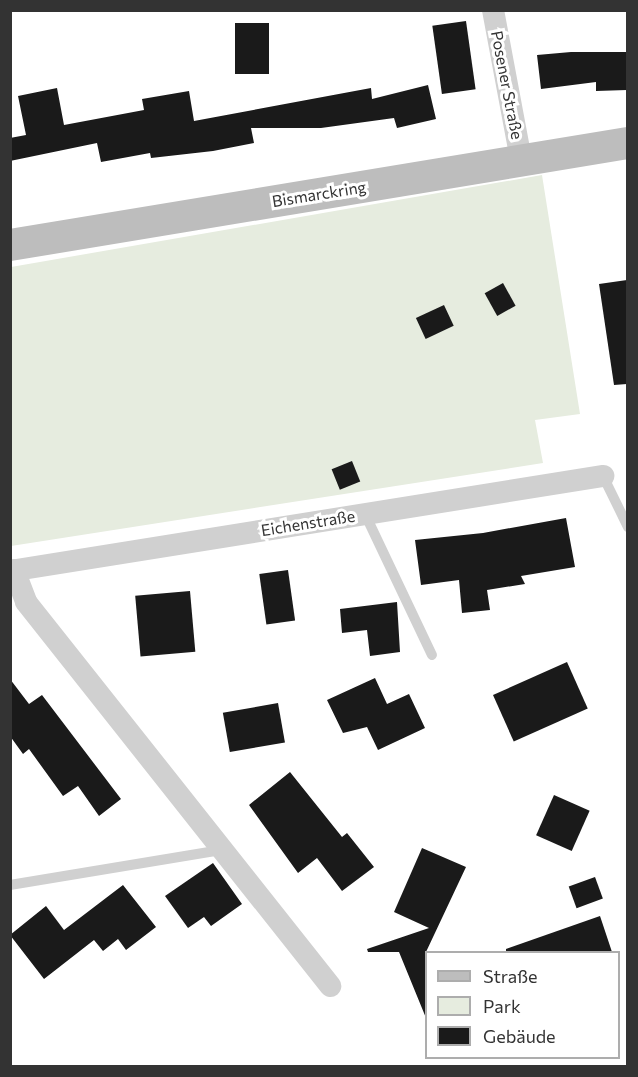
<!DOCTYPE html>
<meta charset="utf-8">
<style>
body{margin:0}
#map{position:relative;width:638px;height:1077px;overflow:hidden;background:#fff;font-family:Commissioner,sans-serif}
div>[style]{position:absolute}
.green>*{inset:0;background:#e6ecdf}
.building>*{inset:0;background:#1a1a1a;transform-origin:0 0}
.lane>*{height:10px;margin:-5px;padding:0 5px;transform-origin:5px;border-radius:5px;background:#d0d0d0}
.street>*{height:22px;margin:-11px;padding:0 11px;transform-origin:11px;border-radius:11px;background:#d0d0d0}
.secondary>*{height:32px;margin:-16px;padding:0 16px;transform-origin:16px;border-radius:16px;background:#bdbdbd}
span{translate:-50% -50%;white-space:nowrap;text-align:center;line-height:1.15;-webkit-text-stroke:6px #fff;paint-order:stroke}
.street-label{font-size:16px;color:#333}
.frame{position:absolute;inset:0;border:12px solid #333;pointer-events:none}
.legend{position:absolute;left:425px;top:951px;width:195px;height:108px;box-sizing:border-box;background:#fff;border:2px solid #adadad;margin:0;padding:8px 10px;list-style:none;font-size:18px;color:#333}
.legend li{display:flex;align-items:center;gap:12px;height:30px}
.legend b{width:30px;border:2px solid #adadad}
</style>
<div id="map">
<div class="green">
<i style="clip-path:polygon(542px 175px,580px 414px,535px 420px,543px 463px,11px 546px,11px 267px)"></i>
</div>
<div class="building">
<i style="left:466px;top:21px;width:69px;height:34px;rotate:82deg"></i>
<i style="left:235px;top:23px;width:34px;height:51px"></i>
<i style="clip-path:polygon(571px 52px,627px 52px,627px 90px,596px 91px,596px 82px,541px 89px,537px 55px)"></i>
<i style="clip-path:polygon(428px 85px,436px 119px,397px 128px,394px 118px,321px 128px,251px 128px,254px 143px,213px 151px,151px 158px,150px 153px,101px 162px,97px 143px,10px 161px,10px 138px,26px 135px,18px 96px,57px 88px,64px 125px,144px 110px,142px 99px,189px 91px,194px 121px,371px 88px,372px 99px)"></i>
<i style="clip-path:polygon(627px 280px,627px 384px,614px 385px,599px 284px)"></i>
<i style="left:503px;top:283px;width:26px;height:21px;rotate:61deg"></i>
<i style="left:444px;top:305px;width:23px;height:31px;rotate:65deg"></i>
<i style="left:352px;top:461px;width:22px;height:22px;rotate:68deg"></i>
<i style="clip-path:polygon(566px 518px,575px 567px,521px 576px,525px 584px,487px 590px,490px 610px,462px 613px,459px 580px,421px 585px,415px 540px,483px 533px)"></i>
<i style="left:288px;top:570px;width:51px;height:29px;rotate:82deg"></i>
<i style="left:190px;top:591px;width:61px;height:55px;rotate:85deg"></i>
<i style="clip-path:polygon(397px 602px,400px 652px,370px 656px,367px 630px,342px 633px,340px 609px)"></i>
<i style="left:567px;top:662px;width:51px;height:81px;rotate:66deg"></i>
<i style="clip-path:polygon(375px 678px,387px 704px,409px 694px,425px 728px,378px 750px,367px 727px,343px 733px,327px 700px)"></i>
<i style="clip-path:polygon(10px 679px,29px 704px,42px 695px,121px 799px,99px 816px,78px 786px,63px 796px,29px 749px,23px 754px,10px 736px)"></i>
<i style="left:278px;top:703px;width:40px;height:56px;rotate:80deg"></i>
<i style="clip-path:polygon(290px 772px,342px 837px,347px 833px,374px 867px,342px 891px,317px 858px,298px 873px,249px 805px)"></i>
<i style="left:554px;top:795px;width:39px;height:44px;rotate:24deg"></i>
<i style="clip-path:polygon(422px 848px,466px 867px,426px 952px,426px 1018px,399px 952px,368px 952px,367px 949px,429px 928px,394px 912px)"></i>
<i style="clip-path:polygon(213px 863px,242px 904px,211px 926px,204px 917px,188px 928px,165px 896px)"></i>
<i style="left:595px;top:877px;width:23px;height:28px;rotate:70deg"></i>
<i style="clip-path:polygon(123px 885px,156px 927px,126px 950px,118px 939px,103px 951px,94px 940px,44px 979px,10px 935px,46px 906px,64px 930px)"></i>
<i style="clip-path:polygon(600px 916px,612px 952px,506px 952px,506px 949px)"></i>
</div>
<div class="lane">
<i style="left:603px;top:476px;width:57px;rotate:63.9deg"></i>
<i style="left:365px;top:514px;width:156px;rotate:64.6deg"></i>
<i style="left:10px;top:885px;width:214px;rotate:-9.4deg"></i>
</div>
<div class="street">
<i style="left:493px;top:10px;width:153px;rotate:79.4deg"></i>
<i style="left:14px;top:570px;width:34px;rotate:69deg"></i>
<i style="left:26px;top:602px;width:490px;rotate:51.6deg"></i>
<i style="left:10px;top:571px;width:601px;rotate:-9.1deg"></i>
</div>
<div class="secondary">
<i style="left:10px;top:245px;width:626px;rotate:-9.37deg"></i>
</div>
<div class="street-label">
<span style="left:507px;top:85px;rotate:79deg">Posener Straße</span>
<span style="left:319px;top:194px;rotate:-9deg">Bismarckring</span>
<span style="left:308px;top:523px;rotate:-9deg">Eichenstraße</span>
</div>
<div class="frame"></div>
<ul class="legend">
<li><b style="height:8px;background:#bdbdbd"></b>Straße</li>
<li><b style="height:16px;background:#e6ecdf"></b>Park</li>
<li><b style="height:16px;background:#1a1a1a"></b>Gebäude</li>
</ul>
</div>
